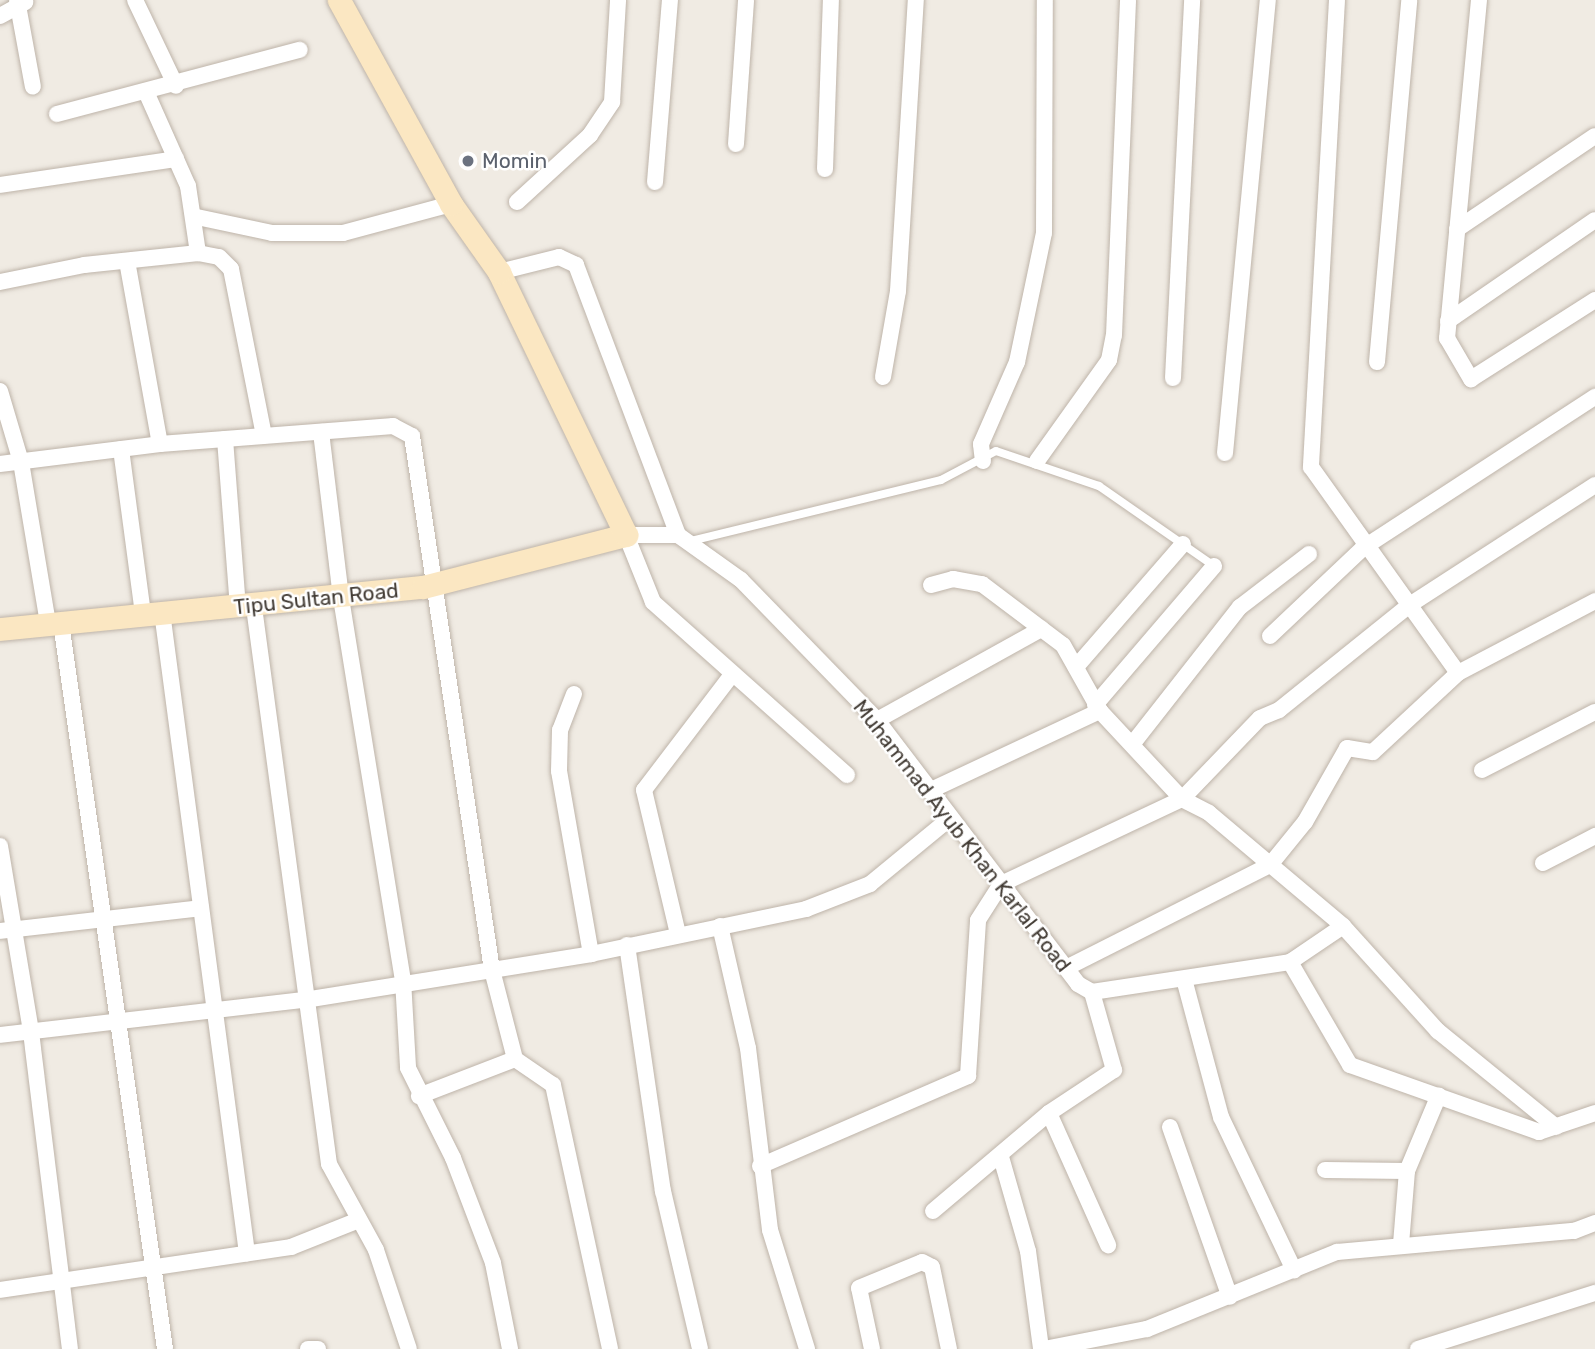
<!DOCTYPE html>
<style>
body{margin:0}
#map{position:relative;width:1595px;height:1349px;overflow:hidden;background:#f0ebe3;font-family:Rubik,sans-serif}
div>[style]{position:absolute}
.roads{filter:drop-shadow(0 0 2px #beb4a9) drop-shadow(0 0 2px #beb4a9)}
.service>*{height:8px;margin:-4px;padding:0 4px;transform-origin:4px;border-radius:4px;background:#fff}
.minor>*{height:16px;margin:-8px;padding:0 8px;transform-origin:8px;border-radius:8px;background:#fff}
.secondary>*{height:23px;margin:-11.5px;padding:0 11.5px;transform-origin:11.5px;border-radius:11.5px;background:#fbe7c2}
.dots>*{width:19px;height:19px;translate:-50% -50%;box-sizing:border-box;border:4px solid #fff;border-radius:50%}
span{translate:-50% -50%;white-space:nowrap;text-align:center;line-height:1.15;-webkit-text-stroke:5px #fff;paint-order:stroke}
.worship-label{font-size:21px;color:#5b616d}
.left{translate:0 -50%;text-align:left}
.street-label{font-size:21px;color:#423b34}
</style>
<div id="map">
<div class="roads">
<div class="service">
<i style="left:687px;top:542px;width:261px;rotate:-13.7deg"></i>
<i style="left:941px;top:480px;width:62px;rotate:-27.8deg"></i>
<i style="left:996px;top:451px;width:109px;rotate:18.8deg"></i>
<i style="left:1099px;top:486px;width:140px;rotate:34.8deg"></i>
</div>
<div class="minor">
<i style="left:17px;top:0;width:88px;rotate:79.6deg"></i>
<i style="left:135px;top:0;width:95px;rotate:64.5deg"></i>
<i style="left:1337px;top:0;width:468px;rotate:93.2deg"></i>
<i style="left:1311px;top:467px;width:253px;rotate:54.5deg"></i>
<i style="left:1479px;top:0;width:340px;rotate:95.4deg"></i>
<i style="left:1447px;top:338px;width:48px;rotate:59.7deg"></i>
<i style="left:1471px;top:379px;width:147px;rotate:-32.5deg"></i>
<i style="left:0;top:16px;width:29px;rotate:-29deg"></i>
<i style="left:147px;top:94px;width:101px;rotate:66deg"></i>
<i style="left:188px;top:186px;width:68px;rotate:81.5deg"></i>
<i style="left:57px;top:114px;width:251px;rotate:-14.8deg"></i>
<i style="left:736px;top:144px;width:144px;rotate:-86deg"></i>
<i style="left:825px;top:169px;width:169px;rotate:-88deg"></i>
<i style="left:655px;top:182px;width:183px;rotate:-85.3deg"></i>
<i style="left:0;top:185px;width:178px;rotate:-8.4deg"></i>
<i style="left:517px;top:202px;width:99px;rotate:-42.5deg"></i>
<i style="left:590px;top:135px;width:40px;rotate:-56deg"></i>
<i style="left:612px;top:102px;width:102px;rotate:-86.6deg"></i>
<i style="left:197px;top:217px;width:77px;rotate:12deg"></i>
<i style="left:272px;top:233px;width:71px"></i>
<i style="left:343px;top:233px;width:112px;rotate:-15deg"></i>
<i style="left:1457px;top:229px;width:166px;rotate:-34deg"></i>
<i style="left:127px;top:261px;width:186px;rotate:79.8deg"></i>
<i style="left:499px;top:272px;width:62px;rotate:-14deg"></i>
<i style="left:559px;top:257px;width:19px;rotate:25deg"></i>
<i style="left:576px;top:265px;width:289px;rotate:69.3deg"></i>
<i style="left:0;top:282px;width:86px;rotate:-11.4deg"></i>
<i style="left:84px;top:265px;width:115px;rotate:-6deg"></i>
<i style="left:198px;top:253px;width:21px;rotate:11deg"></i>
<i style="left:219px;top:257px;width:17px;rotate:45deg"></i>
<i style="left:231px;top:269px;width:170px;rotate:78.8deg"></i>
<i style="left:1448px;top:321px;width:178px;rotate:-34.5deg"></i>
<i style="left:1377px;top:362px;width:363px;rotate:-84.9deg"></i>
<i style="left:883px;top:377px;width:87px;rotate:-80.1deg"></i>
<i style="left:898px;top:291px;width:292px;rotate:-86.5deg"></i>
<i style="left:1173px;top:378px;width:378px;rotate:-87.1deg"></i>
<i style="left:0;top:391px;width:74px;rotate:73.5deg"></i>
<i style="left:21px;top:462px;width:164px;rotate:80.5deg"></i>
<i style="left:321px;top:432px;width:167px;rotate:83.1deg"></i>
<i style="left:341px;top:598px;width:387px;rotate:80.8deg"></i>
<i style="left:403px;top:980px;width:88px;rotate:86.7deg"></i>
<i style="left:408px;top:1068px;width:101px;rotate:63.4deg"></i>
<i style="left:453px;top:1158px;width:112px;rotate:69.1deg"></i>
<i style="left:493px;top:1263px;width:88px;rotate:78.8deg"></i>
<i style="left:225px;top:439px;width:169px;rotate:85.6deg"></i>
<i style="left:121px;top:449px;width:166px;rotate:82.4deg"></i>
<i style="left:1225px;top:453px;width:455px;rotate:-84.6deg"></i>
<i style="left:983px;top:461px;width:17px;rotate:-97deg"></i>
<i style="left:981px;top:444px;width:90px;rotate:-66.3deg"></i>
<i style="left:1017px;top:362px;width:132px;rotate:-78.2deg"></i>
<i style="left:1044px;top:233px;width:233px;rotate:-89.8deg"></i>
<i style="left:1037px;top:461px;width:124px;rotate:-54.5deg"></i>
<i style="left:1109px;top:360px;width:25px;rotate:-79deg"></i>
<i style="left:1114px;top:335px;width:335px;rotate:-87.6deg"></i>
<i style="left:0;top:464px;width:161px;rotate:-7.1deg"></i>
<i style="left:160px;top:444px;width:234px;rotate:-4.4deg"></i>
<i style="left:393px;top:426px;width:21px;rotate:28deg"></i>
<i style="left:412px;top:436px;width:540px;rotate:81.48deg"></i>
<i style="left:492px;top:970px;width:92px;rotate:75.5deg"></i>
<i style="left:515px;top:1059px;width:103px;rotate:158.9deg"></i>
<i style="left:931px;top:585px;width:23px;rotate:-15deg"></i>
<i style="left:953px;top:579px;width:29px;rotate:10deg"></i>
<i style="left:982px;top:584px;width:101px;rotate:37deg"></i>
<i style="left:1063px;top:645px;width:76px;rotate:60.7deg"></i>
<i style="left:1100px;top:711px;width:120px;rotate:47deg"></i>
<i style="left:1182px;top:799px;width:30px;rotate:27deg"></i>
<i style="left:1209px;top:813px;width:175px;rotate:40.1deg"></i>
<i style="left:1343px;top:926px;width:142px;rotate:47.9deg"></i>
<i style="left:1438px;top:1031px;width:152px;rotate:39.1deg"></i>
<i style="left:254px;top:607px;width:562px;rotate:82.33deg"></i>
<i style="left:329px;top:1164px;width:98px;rotate:61.3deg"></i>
<i style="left:376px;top:1250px;width:104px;rotate:71.6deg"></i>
<i style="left:162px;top:612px;width:647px;rotate:82.45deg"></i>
<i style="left:61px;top:623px;width:733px;rotate:81.85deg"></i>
<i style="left:1270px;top:636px;width:128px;rotate:-43.4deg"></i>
<i style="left:1363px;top:548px;width:277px;rotate:-33.1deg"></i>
<i style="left:1076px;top:667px;width:163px;rotate:-49deg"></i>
<i style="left:574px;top:694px;width:39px;rotate:111deg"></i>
<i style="left:560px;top:730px;width:41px;rotate:91.4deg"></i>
<i style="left:559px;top:771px;width:186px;rotate:80.1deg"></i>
<i style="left:1095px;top:705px;width:183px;rotate:-49.4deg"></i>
<i style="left:877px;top:720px;width:188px;rotate:-29deg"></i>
<i style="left:1134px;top:742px;width:172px;rotate:-51.9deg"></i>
<i style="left:1240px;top:607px;width:87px;rotate:-37.5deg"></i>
<i style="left:1482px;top:770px;width:127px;rotate:-27.2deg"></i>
<i style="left:847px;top:775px;width:260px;rotate:-138.3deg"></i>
<i style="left:653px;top:602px;width:72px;rotate:-111.9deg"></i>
<i style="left:626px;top:535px;width:52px"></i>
<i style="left:678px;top:535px;width:77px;rotate:35.5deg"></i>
<i style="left:741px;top:580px;width:195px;rotate:45.8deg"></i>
<i style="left:877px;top:720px;width:332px;rotate:52.7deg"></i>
<i style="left:1078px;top:984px;width:16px;rotate:30deg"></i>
<i style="left:1092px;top:992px;width:200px;rotate:-8.6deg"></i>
<i style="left:1290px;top:962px;width:64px;rotate:-34.2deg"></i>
<i style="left:929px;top:791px;width:189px;rotate:-25.1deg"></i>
<i style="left:0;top:846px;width:189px;rotate:80.5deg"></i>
<i style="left:31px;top:1032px;width:319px;rotate:83deg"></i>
<i style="left:1543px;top:863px;width:59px;rotate:-27.4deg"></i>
<i style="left:720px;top:926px;width:125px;rotate:77.1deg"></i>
<i style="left:748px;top:1048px;width:183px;rotate:83.1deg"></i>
<i style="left:770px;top:1230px;width:125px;rotate:72.7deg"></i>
<i style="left:0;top:931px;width:202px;rotate:-6.5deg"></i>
<i style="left:678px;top:934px;width:148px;rotate:-103.3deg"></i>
<i style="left:644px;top:790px;width:143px;rotate:-52.7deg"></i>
<i style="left:627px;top:945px;width:249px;rotate:81.7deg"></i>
<i style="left:663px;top:1191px;width:162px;rotate:76.8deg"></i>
<i style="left:1290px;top:962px;width:119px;rotate:59.8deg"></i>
<i style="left:1350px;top:1065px;width:201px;rotate:19.5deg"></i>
<i style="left:1539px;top:1132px;width:59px;rotate:-18.7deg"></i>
<i style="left:1066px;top:968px;width:229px;rotate:-26.8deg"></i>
<i style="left:1270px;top:865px;width:55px;rotate:-50.9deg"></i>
<i style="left:1305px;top:822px;width:85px;rotate:-60.4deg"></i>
<i style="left:1347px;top:748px;width:26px;rotate:9deg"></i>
<i style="left:1373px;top:752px;width:116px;rotate:-42.9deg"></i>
<i style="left:1458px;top:673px;width:155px;rotate:-27.7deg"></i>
<i style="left:1184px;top:979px;width:143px;rotate:75deg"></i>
<i style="left:1221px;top:1117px;width:170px;rotate:64.5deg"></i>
<i style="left:0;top:1035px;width:313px;rotate:-6.6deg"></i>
<i style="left:311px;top:999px;width:284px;rotate:-9.1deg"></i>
<i style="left:591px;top:954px;width:220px;rotate:-11.8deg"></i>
<i style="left:806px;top:909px;width:69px;rotate:-21.3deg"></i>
<i style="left:870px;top:884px;width:102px;rotate:-39.4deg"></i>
<i style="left:515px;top:1059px;width:46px;rotate:34.4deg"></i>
<i style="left:553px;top:1085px;width:270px;rotate:77.8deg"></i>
<i style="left:1049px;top:1113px;width:145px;rotate:65.9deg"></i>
<i style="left:1170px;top:1127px;width:180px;rotate:70.6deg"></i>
<i style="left:1001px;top:1157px;width:98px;rotate:74deg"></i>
<i style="left:1028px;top:1251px;width:99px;rotate:82.4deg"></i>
<i style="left:760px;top:1166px;width:227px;rotate:-23.4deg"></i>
<i style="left:968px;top:1076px;width:156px;rotate:-86.3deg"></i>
<i style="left:978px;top:920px;width:43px;rotate:-57.4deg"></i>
<i style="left:1001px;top:884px;width:200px;rotate:-25.2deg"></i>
<i style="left:1182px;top:799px;width:112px;rotate:-46.1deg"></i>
<i style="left:1260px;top:718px;width:21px;rotate:-23deg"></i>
<i style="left:1279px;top:710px;width:169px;rotate:-38.8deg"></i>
<i style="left:1411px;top:604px;width:219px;rotate:-32.9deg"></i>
<i style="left:1325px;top:1170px;width:82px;rotate:0.7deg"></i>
<i style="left:933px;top:1211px;width:152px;rotate:-40.2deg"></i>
<i style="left:1049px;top:1113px;width:78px;rotate:-33.5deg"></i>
<i style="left:1114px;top:1070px;width:81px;rotate:-105.8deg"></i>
<i style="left:1401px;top:1244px;width:73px;rotate:-85.3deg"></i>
<i style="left:1407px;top:1171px;width:82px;rotate:-67.2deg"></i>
<i style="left:0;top:1290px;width:294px;rotate:-8.4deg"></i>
<i style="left:291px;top:1247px;width:73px;rotate:-21.7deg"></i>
<i style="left:308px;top:1349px;width:10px"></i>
<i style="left:872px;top:1349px;width:62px;rotate:-102deg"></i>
<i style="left:859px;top:1288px;width:68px;rotate:-22.4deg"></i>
<i style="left:922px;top:1262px;width:11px;rotate:27deg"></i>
<i style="left:932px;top:1267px;width:84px;rotate:78.3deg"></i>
<i style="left:1044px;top:1349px;width:105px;rotate:-11deg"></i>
<i style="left:1147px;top:1329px;width:205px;rotate:-22.1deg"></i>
<i style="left:1337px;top:1252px;width:238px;rotate:-5.1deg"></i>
<i style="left:1574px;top:1231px;width:22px;rotate:-21deg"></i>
<i style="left:1418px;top:1349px;width:186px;rotate:-17.6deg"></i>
</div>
<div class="secondary">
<i style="left:0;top:629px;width:425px;rotate:-5.7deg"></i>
<i style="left:423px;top:587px;width:210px;rotate:-14.4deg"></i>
<i style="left:626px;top:535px;width:292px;rotate:-115.8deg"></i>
<i style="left:499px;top:272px;width:83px;rotate:-125.2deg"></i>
<i style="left:451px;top:204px;width:233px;rotate:-118.8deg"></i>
</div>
</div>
<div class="dots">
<i style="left:468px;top:161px;background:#6b7280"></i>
</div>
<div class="worship-label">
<span class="left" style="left:482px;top:161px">Momin</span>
</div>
<div class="street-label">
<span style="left:316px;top:599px;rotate:-6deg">Tipu Sultan Road</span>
<span style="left:962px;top:836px;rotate:52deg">Muhammad Ayub Khan Karlal Road</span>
</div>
</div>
